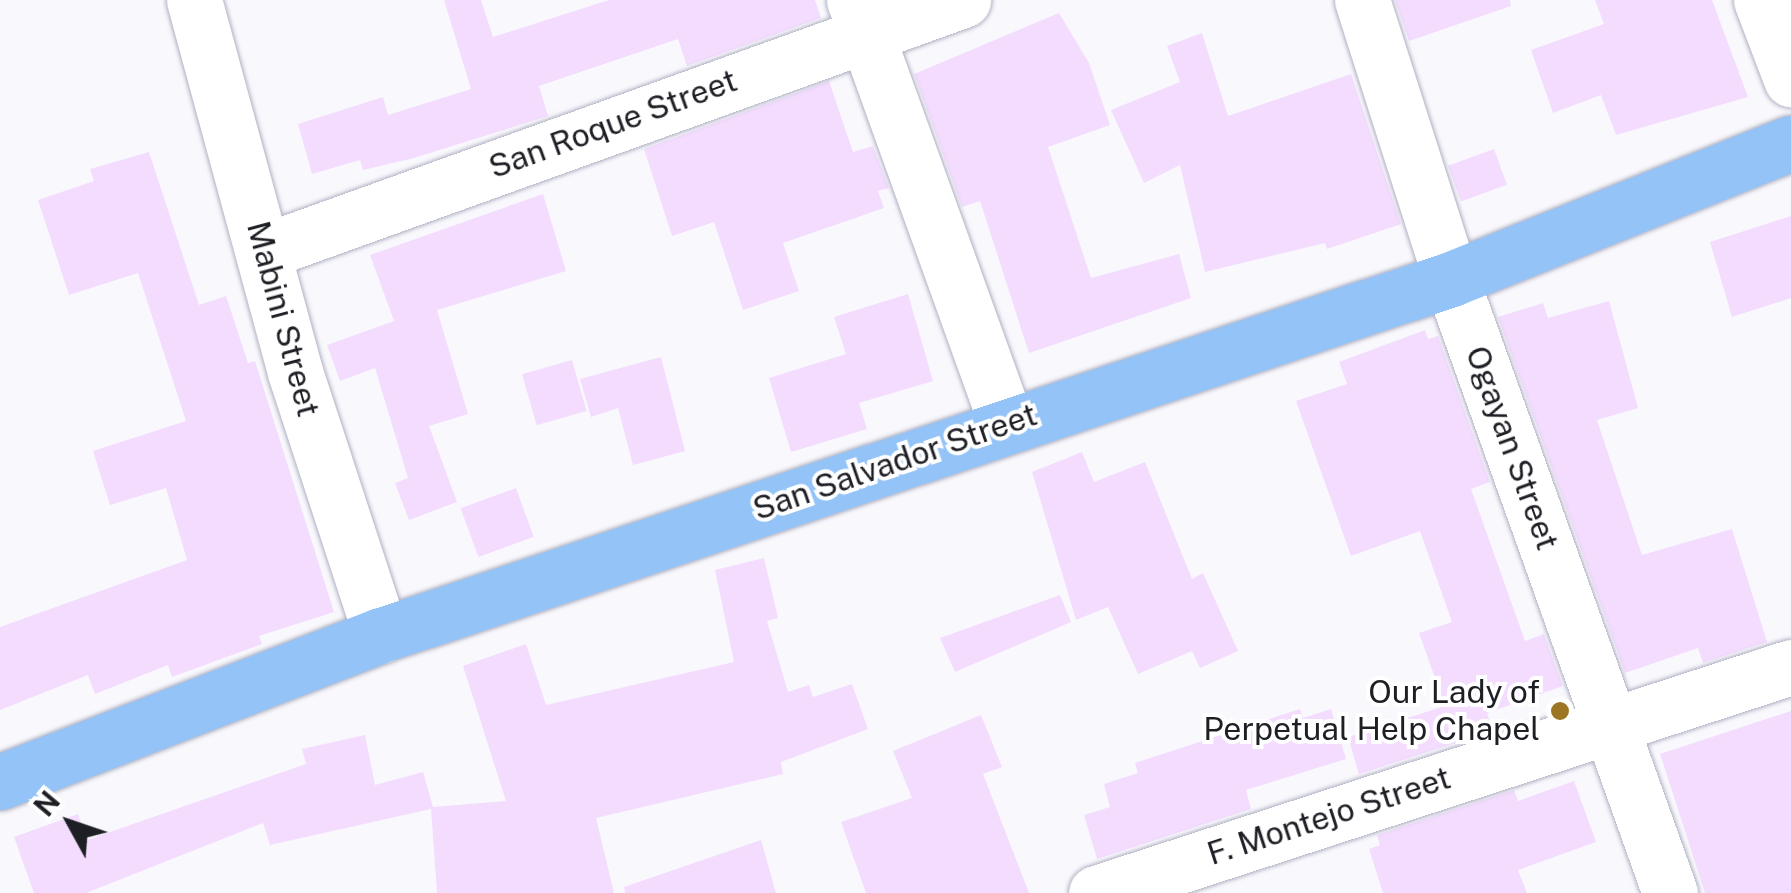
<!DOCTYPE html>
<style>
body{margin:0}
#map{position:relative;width:1791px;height:893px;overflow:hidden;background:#f9f9fd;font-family:"Public Sans",sans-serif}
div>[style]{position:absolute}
.building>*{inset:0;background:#f3dcfe;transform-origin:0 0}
.roads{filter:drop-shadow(0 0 2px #b0b1c3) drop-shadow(0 0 2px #b0b1c3)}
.minor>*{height:55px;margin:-27.5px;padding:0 27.5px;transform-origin:27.5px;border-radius:27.5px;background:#fff}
.highway>*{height:55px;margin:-27.5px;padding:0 27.5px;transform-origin:27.5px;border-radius:27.5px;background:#93c3f7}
.dots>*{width:28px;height:28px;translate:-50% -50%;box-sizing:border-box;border:5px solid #fff;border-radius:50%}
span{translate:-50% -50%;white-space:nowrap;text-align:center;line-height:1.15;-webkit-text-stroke:8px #fff;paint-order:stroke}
.street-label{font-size:32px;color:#1e1f25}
.poi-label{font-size:32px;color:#1e1f25}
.right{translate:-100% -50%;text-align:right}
.north{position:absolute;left:20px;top:773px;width:100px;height:100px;-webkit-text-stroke:8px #fff;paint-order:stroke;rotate:310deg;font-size:28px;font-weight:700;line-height:40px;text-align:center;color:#1e1f25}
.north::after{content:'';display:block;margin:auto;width:35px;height:45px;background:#1e1f25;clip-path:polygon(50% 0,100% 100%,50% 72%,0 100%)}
</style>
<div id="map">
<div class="building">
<i style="clip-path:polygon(444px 0,481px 0,493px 37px,609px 0,815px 0,821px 18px,687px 66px,678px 39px,539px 86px,548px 116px,414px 158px,363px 170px,360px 160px,312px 174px,298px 124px,383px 97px,388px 115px,471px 89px)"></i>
<i style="clip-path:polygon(1395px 0,1510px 0,1511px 6px,1409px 41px)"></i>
<i style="clip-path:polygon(1595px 0,1712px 0,1748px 97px,1616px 135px,1601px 95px,1553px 113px,1531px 50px,1604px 24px)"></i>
<i style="clip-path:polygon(1059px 13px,1089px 63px,1110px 125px,1048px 147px,1091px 278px,1179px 254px,1191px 298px,1029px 353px,980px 201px,962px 207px,914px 74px)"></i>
<i style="clip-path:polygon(1202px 33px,1228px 116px,1351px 74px,1401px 224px,1327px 249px,1325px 243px,1205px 272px,1180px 165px,1144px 183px,1111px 110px,1180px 82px,1167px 46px)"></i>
<i style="clip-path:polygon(829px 81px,853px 152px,873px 146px,889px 188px,878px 191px,884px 208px,783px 243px,799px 291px,743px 310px,714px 222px,672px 236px,644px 149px)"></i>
<i style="left:1494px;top:149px;width:38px;height:49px;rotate:70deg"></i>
<i style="clip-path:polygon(149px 152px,199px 305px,226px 296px,248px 363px,255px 361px,334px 612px,259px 636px,262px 644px,172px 677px,168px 665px,95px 694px,88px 675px,0 710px,0 627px,187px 560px,166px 488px,110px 505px,93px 451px,186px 421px,138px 273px,69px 295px,38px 200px,94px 181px,90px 169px)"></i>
<i style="clip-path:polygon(543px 194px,566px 271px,437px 310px,468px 414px,429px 426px,457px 502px,409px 520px,395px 483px,408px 478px,375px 368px,340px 381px,327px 345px,394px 321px,370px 255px)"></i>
<i style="clip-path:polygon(1791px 216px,1791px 298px,1732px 317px,1710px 242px)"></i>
<i style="clip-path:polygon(908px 294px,933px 381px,859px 403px,867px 429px,791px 452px,769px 378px,846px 354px,834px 317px)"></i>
<i style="clip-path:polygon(1609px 301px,1638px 408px,1597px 420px,1642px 555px,1732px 529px,1767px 642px,1703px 663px,1698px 648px,1625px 673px,1498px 317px,1543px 303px,1548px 318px)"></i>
<i style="clip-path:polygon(1425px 330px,1428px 339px,1438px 336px,1490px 482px,1471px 489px,1525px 641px,1544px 634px,1563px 686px,1487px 713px,1493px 731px,1359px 774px,1348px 737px,1445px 706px,1419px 633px,1452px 622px,1420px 531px,1351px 556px,1296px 401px,1347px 384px,1339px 362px)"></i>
<i style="clip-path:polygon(661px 357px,685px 451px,633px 465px,618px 408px,591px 417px,580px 379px)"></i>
<i style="left:572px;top:360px;width:53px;height:52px;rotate:74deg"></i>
<i style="clip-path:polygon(1082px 452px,1094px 482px,1145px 462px,1192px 579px,1203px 573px,1238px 651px,1200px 668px,1192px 651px,1138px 674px,1108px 607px,1076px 620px,1032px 472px)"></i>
<i style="left:516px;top:488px;width:52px;height:59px;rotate:70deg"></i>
<i style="clip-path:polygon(764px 558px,778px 618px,767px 621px,788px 692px,809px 685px,813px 697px,852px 684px,868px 729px,781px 762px,783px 774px,596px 818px,614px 893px,437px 893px,431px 809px,270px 845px,263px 823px,86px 893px,34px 893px,14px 837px,78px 814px,87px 840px,306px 764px,302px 749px,365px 735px,375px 785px,423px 772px,433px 807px,506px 801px,463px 666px,526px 644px,546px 705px,734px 662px,715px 570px)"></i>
<i style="clip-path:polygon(1060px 595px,1071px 622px,955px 672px,940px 638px)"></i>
<i style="clip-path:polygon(1300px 709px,1303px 718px,1331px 709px,1346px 759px,1246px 790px,1251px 809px,1097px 859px,1084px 815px,1110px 807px,1104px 784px,1138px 773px,1135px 763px)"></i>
<i style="clip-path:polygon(1791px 711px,1791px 893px,1705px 893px,1660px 754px)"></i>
<i style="clip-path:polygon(981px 715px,1002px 767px,983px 774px,1029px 893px,866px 893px,841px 822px,912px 798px,893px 751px)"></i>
<i style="clip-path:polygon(1574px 781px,1596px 842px,1518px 870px,1527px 893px,1383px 893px,1369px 849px,1380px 845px,1377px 835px,1514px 790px,1518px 801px)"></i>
<i style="clip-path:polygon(761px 840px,776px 893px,625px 893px,624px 887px)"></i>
</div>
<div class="roads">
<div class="minor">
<i style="left:194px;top:0;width:385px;rotate:74.8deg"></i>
<i style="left:295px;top:372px;width:277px;rotate:71.9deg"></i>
<i style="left:854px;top:0;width:451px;rotate:70.2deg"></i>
<i style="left:1362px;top:0;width:293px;rotate:72.3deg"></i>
<i style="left:1451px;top:279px;width:652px;rotate:70.37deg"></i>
<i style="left:1761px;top:0;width:85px;rotate:69.2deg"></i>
<i style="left:265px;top:251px;width:742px;rotate:-19.78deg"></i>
<i style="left:1096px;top:893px;width:731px;rotate:-18.01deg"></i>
</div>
<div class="highway">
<i style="left:0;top:782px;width:408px;rotate:-21.1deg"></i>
<i style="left:381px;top:635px;width:1128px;rotate:-18.4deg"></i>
<i style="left:1451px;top:279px;width:366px;rotate:-21.8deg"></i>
</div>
</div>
<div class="dots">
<i style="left:1560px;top:711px;background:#9c7622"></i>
</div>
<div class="street-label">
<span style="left:613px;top:124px;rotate:-20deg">San Roque Street</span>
<span style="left:283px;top:319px;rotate:75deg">Mabini Street</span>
<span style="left:1512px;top:448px;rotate:70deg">Ogayan Street</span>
<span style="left:895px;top:462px;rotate:-19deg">San Salvador Street</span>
<span style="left:1329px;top:816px;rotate:-18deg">F. Montejo Street</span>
</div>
<div class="poi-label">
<span class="right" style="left:1540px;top:711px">Our Lady of<br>Perpetual Help Chapel</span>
</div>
<div class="north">N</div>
</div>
